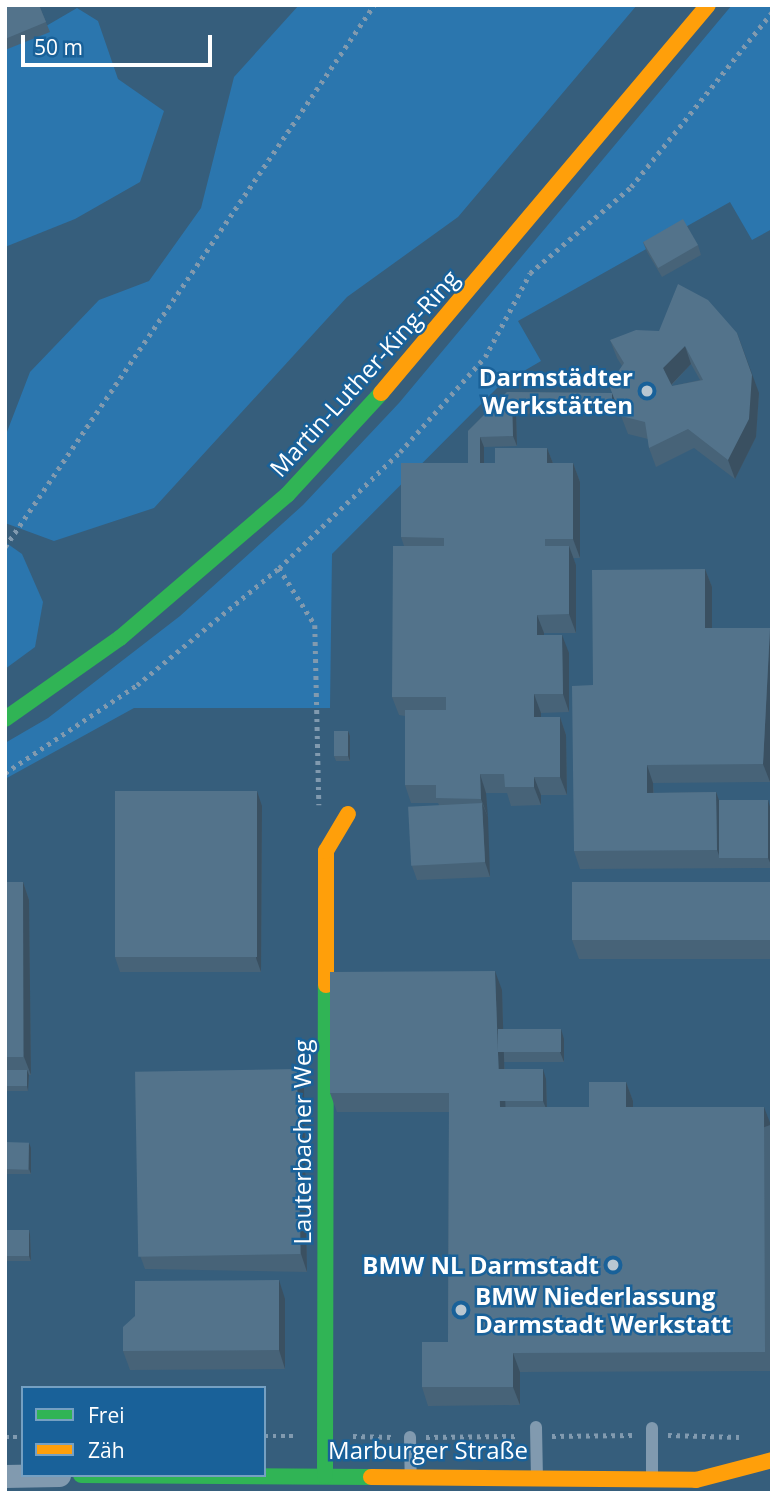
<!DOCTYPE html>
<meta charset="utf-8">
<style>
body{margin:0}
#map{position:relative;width:777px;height:1498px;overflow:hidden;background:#365e7c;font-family:"Open Sans",sans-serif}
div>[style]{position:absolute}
.green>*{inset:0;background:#2b76ae}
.path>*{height:4.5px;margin-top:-2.25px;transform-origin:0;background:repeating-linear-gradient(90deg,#819aaf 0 3.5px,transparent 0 8.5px)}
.lane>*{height:12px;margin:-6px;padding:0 6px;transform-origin:6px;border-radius:6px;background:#819aaf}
.street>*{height:23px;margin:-11.5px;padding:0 11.5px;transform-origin:11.5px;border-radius:11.5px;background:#819aaf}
.fast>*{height:16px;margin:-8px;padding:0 8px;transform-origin:8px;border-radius:8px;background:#30b455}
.slow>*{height:16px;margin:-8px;padding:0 8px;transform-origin:8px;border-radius:8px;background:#ff9f0a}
.wall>*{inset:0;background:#476378}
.shaded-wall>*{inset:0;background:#3a5061;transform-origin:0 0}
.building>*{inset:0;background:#53738b;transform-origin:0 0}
.dots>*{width:19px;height:19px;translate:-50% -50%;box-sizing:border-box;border:4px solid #196199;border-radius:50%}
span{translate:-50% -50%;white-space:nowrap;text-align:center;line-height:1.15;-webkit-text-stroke:5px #196199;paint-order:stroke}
.street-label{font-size:24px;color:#fff}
.poi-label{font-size:24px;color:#fff;font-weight:700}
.right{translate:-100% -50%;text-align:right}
.left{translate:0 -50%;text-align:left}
.frame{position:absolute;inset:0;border:7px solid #fff;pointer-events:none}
.legend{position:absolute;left:21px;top:1386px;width:245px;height:91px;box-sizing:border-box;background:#196199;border:2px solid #75a0c2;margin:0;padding:9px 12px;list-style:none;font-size:21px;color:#fff}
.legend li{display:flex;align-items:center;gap:14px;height:35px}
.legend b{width:35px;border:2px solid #75a0c2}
.scale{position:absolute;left:21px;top:35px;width:191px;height:32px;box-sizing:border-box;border:4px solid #fff;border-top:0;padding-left:9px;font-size:21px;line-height:24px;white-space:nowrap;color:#fff;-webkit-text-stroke:5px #196199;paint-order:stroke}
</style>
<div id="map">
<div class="green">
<i style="clip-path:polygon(299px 5px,637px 5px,458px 217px,347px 297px,154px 508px,54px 541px,5px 523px,5px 437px,30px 372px,99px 300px,149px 281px,201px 208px,234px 77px)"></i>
<i style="clip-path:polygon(732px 5px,772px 5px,772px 229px,752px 240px,730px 202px,518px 321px,541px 361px,500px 385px,332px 554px,330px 708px,134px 708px,5px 779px,5px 743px,48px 718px,180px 616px,303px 505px,399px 403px)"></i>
<i style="clip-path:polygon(77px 8px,98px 21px,118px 79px,164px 111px,140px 182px,75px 219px,5px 247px,5px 50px)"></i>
<i style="clip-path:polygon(5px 542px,22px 554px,43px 602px,35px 647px,5px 669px)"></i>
</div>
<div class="path">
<i style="left:5px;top:547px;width:656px;rotate:-55.75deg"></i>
<i style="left:279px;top:568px;width:67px;rotate:57.7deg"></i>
<i style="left:315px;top:625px;width:180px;rotate:88.7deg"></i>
<i style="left:5px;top:773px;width:159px;rotate:-33.7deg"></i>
<i style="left:137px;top:685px;width:184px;rotate:-39.5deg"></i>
<i style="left:279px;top:568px;width:168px;rotate:-43.8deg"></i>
<i style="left:400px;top:452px;width:127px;rotate:-48.2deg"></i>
<i style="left:485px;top:357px;width:95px;rotate:-61.8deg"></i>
<i style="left:530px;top:273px;width:133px;rotate:-40.4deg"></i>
<i style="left:631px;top:187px;width:225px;rotate:-51.1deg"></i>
<i style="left:668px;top:1435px;width:71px;rotate:1.6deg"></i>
<i style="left:264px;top:1436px;width:34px"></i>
<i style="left:353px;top:1436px;width:40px;rotate:1.4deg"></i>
<i style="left:552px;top:1436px;width:82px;rotate:-0.7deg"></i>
<i style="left:5px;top:1437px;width:18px"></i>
<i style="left:426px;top:1437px;width:93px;rotate:-0.6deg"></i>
</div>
<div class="lane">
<i style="left:536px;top:1427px;width:50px;rotate:88.9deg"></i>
<i style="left:652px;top:1428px;width:51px;rotate:90deg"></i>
<i style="left:410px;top:1437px;width:39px;rotate:89deg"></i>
</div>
<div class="street">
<i style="left:5px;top:1476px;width:54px;rotate:-1.1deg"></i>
</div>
<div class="fast">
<i style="left:5px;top:719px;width:141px;rotate:-35.2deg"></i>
<i style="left:120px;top:638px;width:220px;rotate:-40.6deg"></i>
<i style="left:287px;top:495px;width:139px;rotate:-47.3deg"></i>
<i style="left:81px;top:1475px;width:290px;rotate:0.4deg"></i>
<i style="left:325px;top:1476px;width:491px;rotate:-89.9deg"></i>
</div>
<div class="slow">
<i style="left:381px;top:393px;width:507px;rotate:-49.88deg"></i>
<i style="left:326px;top:985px;width:134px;rotate:-90deg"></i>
<i style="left:326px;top:851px;width:43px;rotate:-59.3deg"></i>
<i style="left:371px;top:1477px;width:325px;rotate:0.5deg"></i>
<i style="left:696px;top:1480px;width:79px;rotate:-14.7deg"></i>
</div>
<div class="wall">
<i style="clip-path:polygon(5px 5px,39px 5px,50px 32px,5px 50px)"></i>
<i style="clip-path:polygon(643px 242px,698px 245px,701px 255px,662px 277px,647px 252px)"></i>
<i style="clip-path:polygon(evenodd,659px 331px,759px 393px,756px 437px,735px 479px,694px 448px,656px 467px,649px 448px,648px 439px,628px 434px,616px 403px,616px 413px,516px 414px,517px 446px,484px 447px,484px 463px,495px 463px,547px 448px,553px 463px,573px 463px,580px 482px,580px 558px,573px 558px,576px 565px,576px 633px,544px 633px,544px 635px,569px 653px,569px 712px,541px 713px,541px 717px,560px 717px,566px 735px,567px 795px,541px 795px,541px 805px,511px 806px,507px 793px,486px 793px,490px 877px,417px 880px,412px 866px,439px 805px,438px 803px,411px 803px,405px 785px,405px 716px,399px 715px,392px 697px,404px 546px,401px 537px,468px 463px,468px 431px,507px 392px,612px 393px,622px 366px,617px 358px,610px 340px,659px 331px,691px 364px,700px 380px,672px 386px,672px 385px,691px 364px)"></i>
<i style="clip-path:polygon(705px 569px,712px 587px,712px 628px,770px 628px,770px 782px,653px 783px,654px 793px,716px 792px,719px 801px,771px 810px,772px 868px,580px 869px,574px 851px,593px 685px)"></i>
<i style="clip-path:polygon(348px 731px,350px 736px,350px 761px,336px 761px,334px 756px)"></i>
<i style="clip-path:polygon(262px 806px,261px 972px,120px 972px,115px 957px)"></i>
<i style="clip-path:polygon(5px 882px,23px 882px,29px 900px,31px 1075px,29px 1075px,28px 1091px,5px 1091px)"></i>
<i style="clip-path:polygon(772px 882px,772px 959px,579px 959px,572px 940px)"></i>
<i style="clip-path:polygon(502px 990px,503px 1029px,564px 1039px,564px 1062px,504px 1062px,505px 1070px,546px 1079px,547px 1107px,589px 1107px,626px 1082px,633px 1101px,633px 1107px,771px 1125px,772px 1371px,520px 1372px,520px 1405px,428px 1406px,422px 1387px,448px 1342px,449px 1112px,337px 1112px,330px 1093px)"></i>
<i style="clip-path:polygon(304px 1088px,307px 1272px,145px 1269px,138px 1250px)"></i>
<i style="clip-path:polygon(5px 1142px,31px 1148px,31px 1174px,5px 1174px)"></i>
<i style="clip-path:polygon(5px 1230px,29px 1230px,30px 1235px,31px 1261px,5px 1261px)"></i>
<i style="clip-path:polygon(285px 1299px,285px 1369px,130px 1370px,123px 1351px)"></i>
</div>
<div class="shaded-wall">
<i style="clip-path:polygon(737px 333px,759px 393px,756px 437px,735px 479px,728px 460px)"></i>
<i style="clip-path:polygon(685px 346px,691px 364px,670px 386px,663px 368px)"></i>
<i style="clip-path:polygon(612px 393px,616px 403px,616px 413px,612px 403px)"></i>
<i style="clip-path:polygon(512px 404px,516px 414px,517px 446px,513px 436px)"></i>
<i style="clip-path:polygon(480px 437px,484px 447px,484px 481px,480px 471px)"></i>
<i style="clip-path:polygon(547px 448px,554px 466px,547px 463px)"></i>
<i style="clip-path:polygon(573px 463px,580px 482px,580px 558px,573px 539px)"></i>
<i style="clip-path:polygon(569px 546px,576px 565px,576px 633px,569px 614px)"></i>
<i style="clip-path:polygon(705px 569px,712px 587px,712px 647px,705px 628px)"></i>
<i style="clip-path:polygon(537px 615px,544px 633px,544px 654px,537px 635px)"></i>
<i style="clip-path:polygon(770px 628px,772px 634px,772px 742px,770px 782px,763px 764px)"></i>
<i style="clip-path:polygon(562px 635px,569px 653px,569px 712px,563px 694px)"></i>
<i style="clip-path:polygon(534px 694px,541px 713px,541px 735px,534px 717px)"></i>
<i style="clip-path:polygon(560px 717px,566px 735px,567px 795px,560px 777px)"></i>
<i style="clip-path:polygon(348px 731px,350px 736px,350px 761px,348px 756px)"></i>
<i style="clip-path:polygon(647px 765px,653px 783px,654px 812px,647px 793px)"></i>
<i style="clip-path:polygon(480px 774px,486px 793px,488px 817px,481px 799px)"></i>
<i style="clip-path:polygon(534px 777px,541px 795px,541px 805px,534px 787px)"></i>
<i style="clip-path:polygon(257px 791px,262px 806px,261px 972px,256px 958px)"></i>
<i style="clip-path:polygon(716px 792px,723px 811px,720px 858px,717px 850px)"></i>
<i style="clip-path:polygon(768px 800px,771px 810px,772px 867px,768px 858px)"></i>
<i style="clip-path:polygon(482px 803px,488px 817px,490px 877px,485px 862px)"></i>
<i style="clip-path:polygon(23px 882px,29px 900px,31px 1075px,24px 1057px)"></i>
<i style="clip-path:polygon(495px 971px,502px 990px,506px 1125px,500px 1107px)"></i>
<i style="clip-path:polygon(561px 1029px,564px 1039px,564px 1062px,560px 1052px)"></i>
<i style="clip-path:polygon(297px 1069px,304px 1088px,307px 1272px,301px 1254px)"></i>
<i style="clip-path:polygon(543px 1069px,546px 1079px,547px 1111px,543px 1101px)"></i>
<i style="clip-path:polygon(27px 1070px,29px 1075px,28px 1091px,27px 1086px)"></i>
<i style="clip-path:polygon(626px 1082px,633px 1101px,633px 1126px,626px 1107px)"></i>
<i style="left:764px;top:1107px;width:19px;height:245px;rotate:69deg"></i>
<i style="clip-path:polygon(29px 1143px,31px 1148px,31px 1174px,29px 1169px)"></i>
<i style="clip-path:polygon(29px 1230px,30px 1235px,31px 1261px,29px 1256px)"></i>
<i style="clip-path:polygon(279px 1280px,285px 1299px,285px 1369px,279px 1350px)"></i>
<i style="clip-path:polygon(513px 1353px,520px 1372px,520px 1405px,513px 1387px)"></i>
</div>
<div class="building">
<i style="clip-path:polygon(5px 5px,39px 5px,46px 22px,5px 39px)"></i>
<i style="left:683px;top:219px;width:30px;height:46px;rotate:60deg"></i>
<i style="clip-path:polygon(evenodd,678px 284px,708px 300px,737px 333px,752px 375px,749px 419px,728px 460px,688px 429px,649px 448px,645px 422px,621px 416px,609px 385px,624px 363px,610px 340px,636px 330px,659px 331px,678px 284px,685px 346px,703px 380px,672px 386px,663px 368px,685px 346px)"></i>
<i style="clip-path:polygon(507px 392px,612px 393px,612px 403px,512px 404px,513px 436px,480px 437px,480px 463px,468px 463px,468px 431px)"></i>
<i style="clip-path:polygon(495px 448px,547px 448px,547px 463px,573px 463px,573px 539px,545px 539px,545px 546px,569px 546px,569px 614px,537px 615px,537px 635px,562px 635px,563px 694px,534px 694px,534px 717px,560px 717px,560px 777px,534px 777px,534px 787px,505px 787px,504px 774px,480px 774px,481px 799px,436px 798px,436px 785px,405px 785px,405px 710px,446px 710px,446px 697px,392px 697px,393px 546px,444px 546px,444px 538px,401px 537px,401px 463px,495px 463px)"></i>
<i style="clip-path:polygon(705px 569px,705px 628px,770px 628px,763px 764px,647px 765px,647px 793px,716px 792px,717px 850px,574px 851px,572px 686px,593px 685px,592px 570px)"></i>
<i style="left:334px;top:731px;width:14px;height:25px"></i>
<i style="left:115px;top:791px;width:142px;height:166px"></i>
<i style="left:768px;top:800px;width:58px;height:49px;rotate:90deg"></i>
<i style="left:482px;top:803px;width:59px;height:74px;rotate:87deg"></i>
<i style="left:5px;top:882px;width:18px;height:175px"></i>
<i style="left:772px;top:882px;width:58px;height:200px;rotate:90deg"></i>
<i style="clip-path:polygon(495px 971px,500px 1107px,589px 1107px,589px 1082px,626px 1082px,626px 1107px,764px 1107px,765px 1352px,513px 1353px,513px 1387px,422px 1387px,422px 1342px,448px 1342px,449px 1093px,330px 1093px,330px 972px)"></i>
<i style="left:498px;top:1029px;width:63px;height:23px"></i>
<i style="left:297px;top:1069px;width:185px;height:162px;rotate:89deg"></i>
<i style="left:543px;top:1069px;width:32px;height:45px;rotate:90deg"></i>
<i style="left:5px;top:1070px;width:22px;height:16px"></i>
<i style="left:5px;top:1142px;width:24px;height:27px;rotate:2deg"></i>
<i style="left:5px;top:1230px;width:24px;height:26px"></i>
<i style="clip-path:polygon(279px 1280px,279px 1350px,123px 1351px,123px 1327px,135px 1316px,135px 1281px)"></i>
</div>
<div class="dots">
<i style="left:647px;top:391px;background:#b9c7d1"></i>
<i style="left:613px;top:1265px;background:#b9c7d1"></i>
<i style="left:461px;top:1310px;background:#b9c7d1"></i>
</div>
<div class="street-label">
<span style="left:364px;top:373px;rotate:-48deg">Martin-Luther-King-Ring</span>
<span style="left:302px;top:1142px;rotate:-90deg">Lauterbacher Weg</span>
<span style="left:428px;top:1450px">Marburger Straße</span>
</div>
<div class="poi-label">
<span class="right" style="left:633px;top:391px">Darmstädter<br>Werkstätten</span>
<span class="right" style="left:599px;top:1265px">BMW NL Darmstadt</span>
<span class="left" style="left:475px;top:1310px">BMW Niederlassung<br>Darmstadt Werkstatt</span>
</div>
<div class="frame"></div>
<ul class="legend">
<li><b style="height:9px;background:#30b455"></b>Frei</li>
<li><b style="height:9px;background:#ff9f0a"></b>Zäh</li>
</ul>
<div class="scale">50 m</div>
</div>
